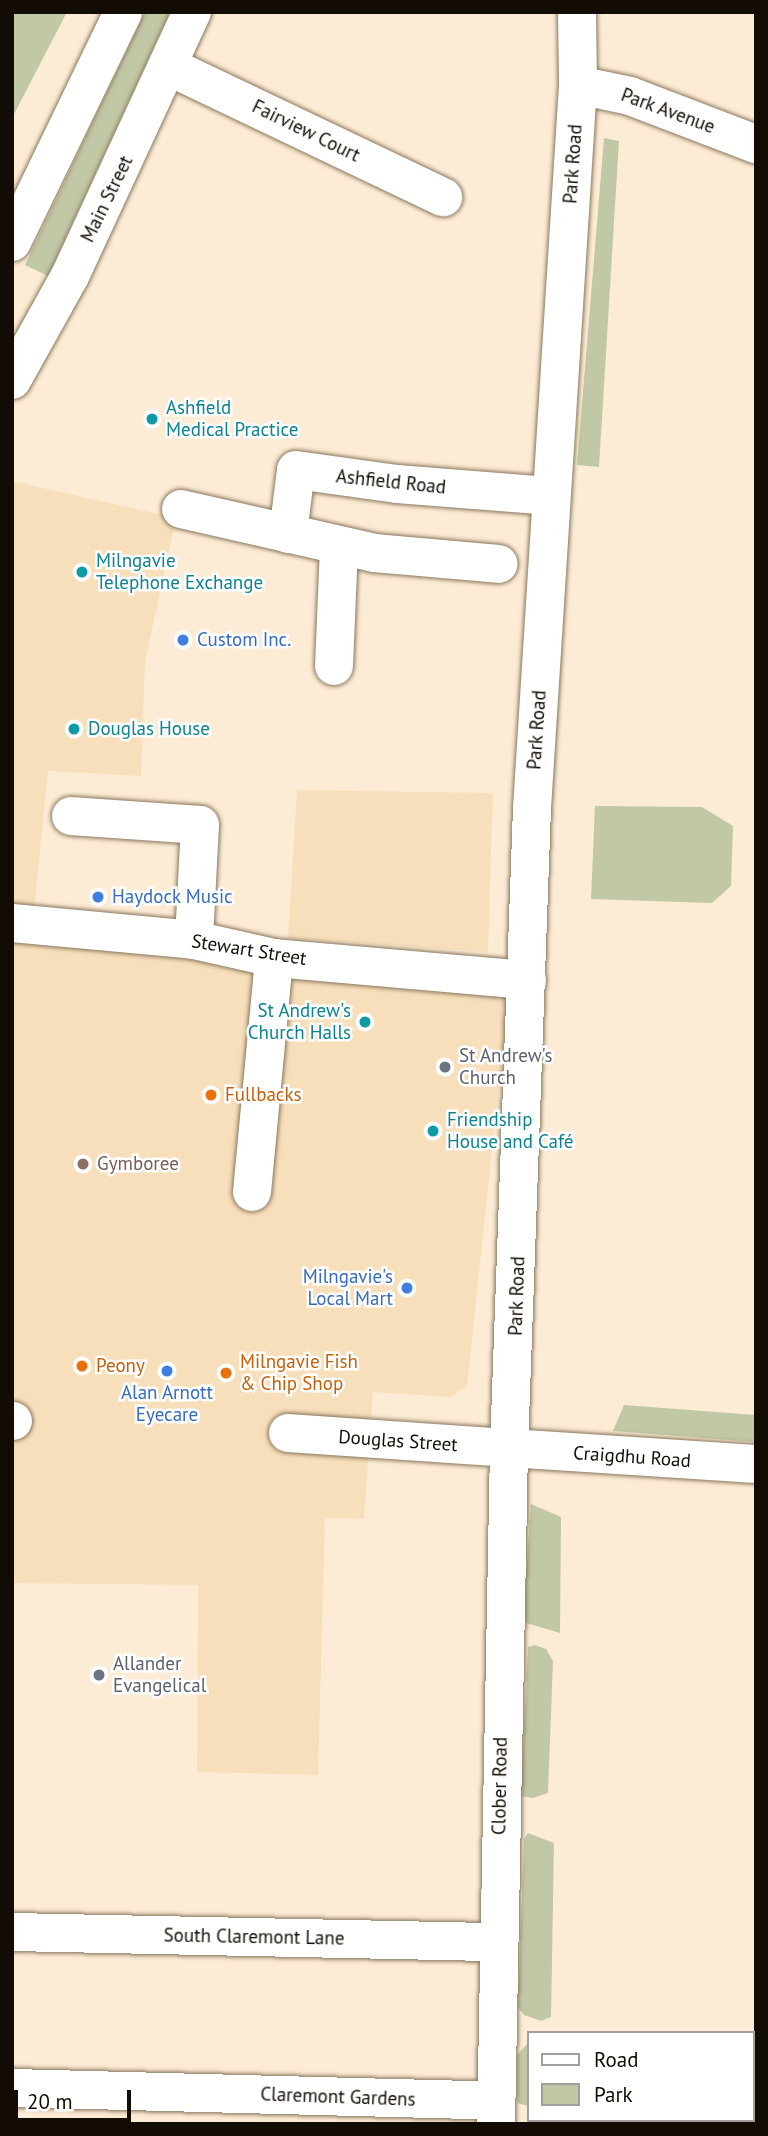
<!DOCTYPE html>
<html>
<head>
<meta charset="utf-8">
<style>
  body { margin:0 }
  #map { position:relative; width:768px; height:2136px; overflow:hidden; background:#fdecd5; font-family:"PT Sans",sans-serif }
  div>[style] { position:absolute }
  .built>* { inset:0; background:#f8dfbb }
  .green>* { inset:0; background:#c1c8a5 }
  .roads { filter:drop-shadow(0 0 2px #89775c) drop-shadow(0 0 2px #89775c) }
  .minor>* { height:38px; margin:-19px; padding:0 19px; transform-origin:19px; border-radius:19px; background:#fff }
  .major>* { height:38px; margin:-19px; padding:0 19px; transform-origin:19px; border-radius:19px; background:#fff }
  .dots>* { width:19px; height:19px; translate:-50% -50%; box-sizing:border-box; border:4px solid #fff; border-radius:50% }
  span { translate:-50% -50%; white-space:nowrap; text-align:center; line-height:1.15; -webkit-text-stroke:5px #fff; paint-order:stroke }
  .street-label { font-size:19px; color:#130c04 }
  .culture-label { font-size:19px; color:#0d838f }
  .left { translate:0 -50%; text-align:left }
  .right { translate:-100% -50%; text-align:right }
  .shop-label { font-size:19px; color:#366cbe }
  .worship-label { font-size:19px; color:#5b616d }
  .food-label { font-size:19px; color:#c56008 }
  .education-label { font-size:19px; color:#785e54 }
  .frame { position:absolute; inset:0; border:14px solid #130c04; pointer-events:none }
  .legend { position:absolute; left:527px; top:2031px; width:228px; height:91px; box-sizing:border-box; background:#fff; border:2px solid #a19e9b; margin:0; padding:9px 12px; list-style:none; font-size:21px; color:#130c04 }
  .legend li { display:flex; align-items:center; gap:14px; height:35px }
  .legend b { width:35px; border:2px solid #a19e9b }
  .scale { position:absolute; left:14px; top:2090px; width:117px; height:32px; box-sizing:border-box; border:4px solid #130c04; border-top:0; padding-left:9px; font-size:21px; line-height:24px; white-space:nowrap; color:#130c04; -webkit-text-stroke:5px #fff; paint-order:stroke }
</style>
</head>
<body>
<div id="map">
  <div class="built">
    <div style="clip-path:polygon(12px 481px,176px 518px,145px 662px,141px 776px,48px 771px,31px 940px,289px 972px,509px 990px,467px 1386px,451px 1397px,373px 1392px,364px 1519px,325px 1518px,318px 1775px,197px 1772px,198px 1585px,12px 1583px)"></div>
    <div style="clip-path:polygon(297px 790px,493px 793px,488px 952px,288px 938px)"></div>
  </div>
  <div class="green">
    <div style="clip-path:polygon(12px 12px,67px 12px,12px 118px)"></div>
    <div style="clip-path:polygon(145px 12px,170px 12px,48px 276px,25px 265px)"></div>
    <div style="clip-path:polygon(604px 138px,619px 141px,599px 467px,577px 465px)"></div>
    <div style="clip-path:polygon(595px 806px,702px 807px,733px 826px,731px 886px,712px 903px,591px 899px)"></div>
    <div style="clip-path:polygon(624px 1405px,756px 1415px,756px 1442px,613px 1431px)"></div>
    <div style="clip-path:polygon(531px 1504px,561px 1517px,560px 1633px,523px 1622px)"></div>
    <div style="clip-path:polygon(535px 1645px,546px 1649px,553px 1661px,548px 1793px,533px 1798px,521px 1796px,528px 1647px)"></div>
    <div style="clip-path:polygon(528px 1833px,554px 1843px,551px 2017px,541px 2021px,524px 2015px,518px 2007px,524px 1839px)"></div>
    <div style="clip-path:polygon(528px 2043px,528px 2106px,517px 2103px,517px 2055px)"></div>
  </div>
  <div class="roads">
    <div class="minor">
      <div style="left:168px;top:66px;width:305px;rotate:25.5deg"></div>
      <div style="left:578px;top:85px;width:53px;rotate:11.9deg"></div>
      <div style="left:630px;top:96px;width:135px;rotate:20.9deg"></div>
      <div style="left:181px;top:509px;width:198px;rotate:12.8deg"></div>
      <div style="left:374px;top:553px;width:125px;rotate:5deg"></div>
      <div style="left:288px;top:534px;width:64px;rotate:-82.9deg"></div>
      <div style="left:296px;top:470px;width:102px;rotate:7.9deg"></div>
      <div style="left:397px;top:484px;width:152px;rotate:4.5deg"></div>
      <div style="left:334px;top:666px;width:120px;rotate:-87.6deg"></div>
      <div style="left:71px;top:816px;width:129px;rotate:4deg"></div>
      <div style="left:200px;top:825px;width:115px;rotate:93deg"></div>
      <div style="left:12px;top:923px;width:183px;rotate:5.3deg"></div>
      <div style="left:194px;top:940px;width:82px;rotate:12.7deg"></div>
      <div style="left:274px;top:958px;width:254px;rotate:5deg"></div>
      <div style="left:252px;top:1192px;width:235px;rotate:-84.6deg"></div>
      <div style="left:12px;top:1421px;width:1px"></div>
      <div style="left:288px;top:1433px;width:222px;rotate:3.9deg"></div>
      <div style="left:509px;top:1448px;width:676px;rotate:91.1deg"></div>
      <div style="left:12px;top:1932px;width:485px;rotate:1.2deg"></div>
      <div style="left:12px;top:2088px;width:483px;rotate:1.5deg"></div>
    </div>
    <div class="major">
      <div style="left:577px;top:12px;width:73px;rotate:89.2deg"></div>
      <div style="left:578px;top:85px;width:724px;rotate:93.64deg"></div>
      <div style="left:532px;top:808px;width:640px;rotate:92.06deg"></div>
      <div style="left:509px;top:1448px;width:248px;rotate:3.7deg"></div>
      <div style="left:12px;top:242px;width:255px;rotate:-64.2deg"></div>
      <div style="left:12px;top:380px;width:119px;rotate:-60.9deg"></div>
      <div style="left:70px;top:276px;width:291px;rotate:-65.2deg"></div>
    </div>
  </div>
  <div class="dots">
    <div style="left:152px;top:419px;background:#0f9aa8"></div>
    <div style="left:82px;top:572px;background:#0f9aa8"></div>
    <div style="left:183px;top:640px;background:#3f7fe0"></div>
    <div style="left:74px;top:729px;background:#0f9aa8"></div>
    <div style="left:98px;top:897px;background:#3f7fe0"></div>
    <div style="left:365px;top:1022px;background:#0f9aa8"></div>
    <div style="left:445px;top:1067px;background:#6b7280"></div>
    <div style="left:211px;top:1095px;background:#e8710a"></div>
    <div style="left:433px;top:1131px;background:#0f9aa8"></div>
    <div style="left:83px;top:1164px;background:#8d6e63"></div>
    <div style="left:407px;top:1288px;background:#3f7fe0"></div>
    <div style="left:82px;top:1366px;background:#e8710a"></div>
    <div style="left:167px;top:1371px;background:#3f7fe0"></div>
    <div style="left:226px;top:1373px;background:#e8710a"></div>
    <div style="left:99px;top:1675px;background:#6b7280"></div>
  </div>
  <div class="street-label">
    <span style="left:668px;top:111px;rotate:20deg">Park Avenue</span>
    <span style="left:306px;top:131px;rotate:26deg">Fairview Court</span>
    <span style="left:573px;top:164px;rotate:-86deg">Park Road</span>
    <span style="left:107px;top:199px;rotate:-64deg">Main Street</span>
    <span style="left:391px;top:482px;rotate:6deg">Ashfield Road</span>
    <span style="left:537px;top:730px;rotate:-86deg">Park Road</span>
    <span style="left:249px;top:950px;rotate:9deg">Stewart Street</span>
    <span style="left:517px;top:1296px;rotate:-88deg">Park Road</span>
    <span style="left:398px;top:1441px;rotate:4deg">Douglas Street</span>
    <span style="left:632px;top:1457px;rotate:4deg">Craigdhu Road</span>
    <span style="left:500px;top:1786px;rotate:-89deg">Clober Road</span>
    <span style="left:254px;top:1937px;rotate:1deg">South Claremont Lane</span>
    <span style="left:338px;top:2097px;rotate:2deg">Claremont Gardens</span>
  </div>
  <div class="culture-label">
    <span class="left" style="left:166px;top:419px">Ashfield<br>Medical Practice</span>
    <span class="left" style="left:96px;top:572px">Milngavie<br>Telephone Exchange</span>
    <span class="left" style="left:88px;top:729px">Douglas House</span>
    <span class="right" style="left:351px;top:1022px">St Andrew's<br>Church Halls</span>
    <span class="left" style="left:447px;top:1131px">Friendship<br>House and Café</span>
  </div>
  <div class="shop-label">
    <span class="left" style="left:197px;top:640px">Custom Inc.</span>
    <span class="left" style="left:112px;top:897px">Haydock Music</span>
    <span class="right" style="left:393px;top:1288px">Milngavie's<br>Local Mart</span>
    <span style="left:167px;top:1404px">Alan Arnott<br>Eyecare</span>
  </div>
  <div class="worship-label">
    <span class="left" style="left:459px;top:1067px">St Andrew's<br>Church</span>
    <span class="left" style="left:113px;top:1675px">Allander<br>Evangelical</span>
  </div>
  <div class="food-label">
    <span class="left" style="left:225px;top:1095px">Fullbacks</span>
    <span class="left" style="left:240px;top:1373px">Milngavie Fish<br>&amp; Chip Shop</span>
    <span class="left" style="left:96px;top:1366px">Peony</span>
  </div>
  <div class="education-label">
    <span class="left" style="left:97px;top:1164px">Gymboree</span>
  </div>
  <div class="frame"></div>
  <ul class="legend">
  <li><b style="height:9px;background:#fff"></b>Road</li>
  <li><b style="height:19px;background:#c1c8a5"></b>Park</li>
  </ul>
  <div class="scale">20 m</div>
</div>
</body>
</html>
